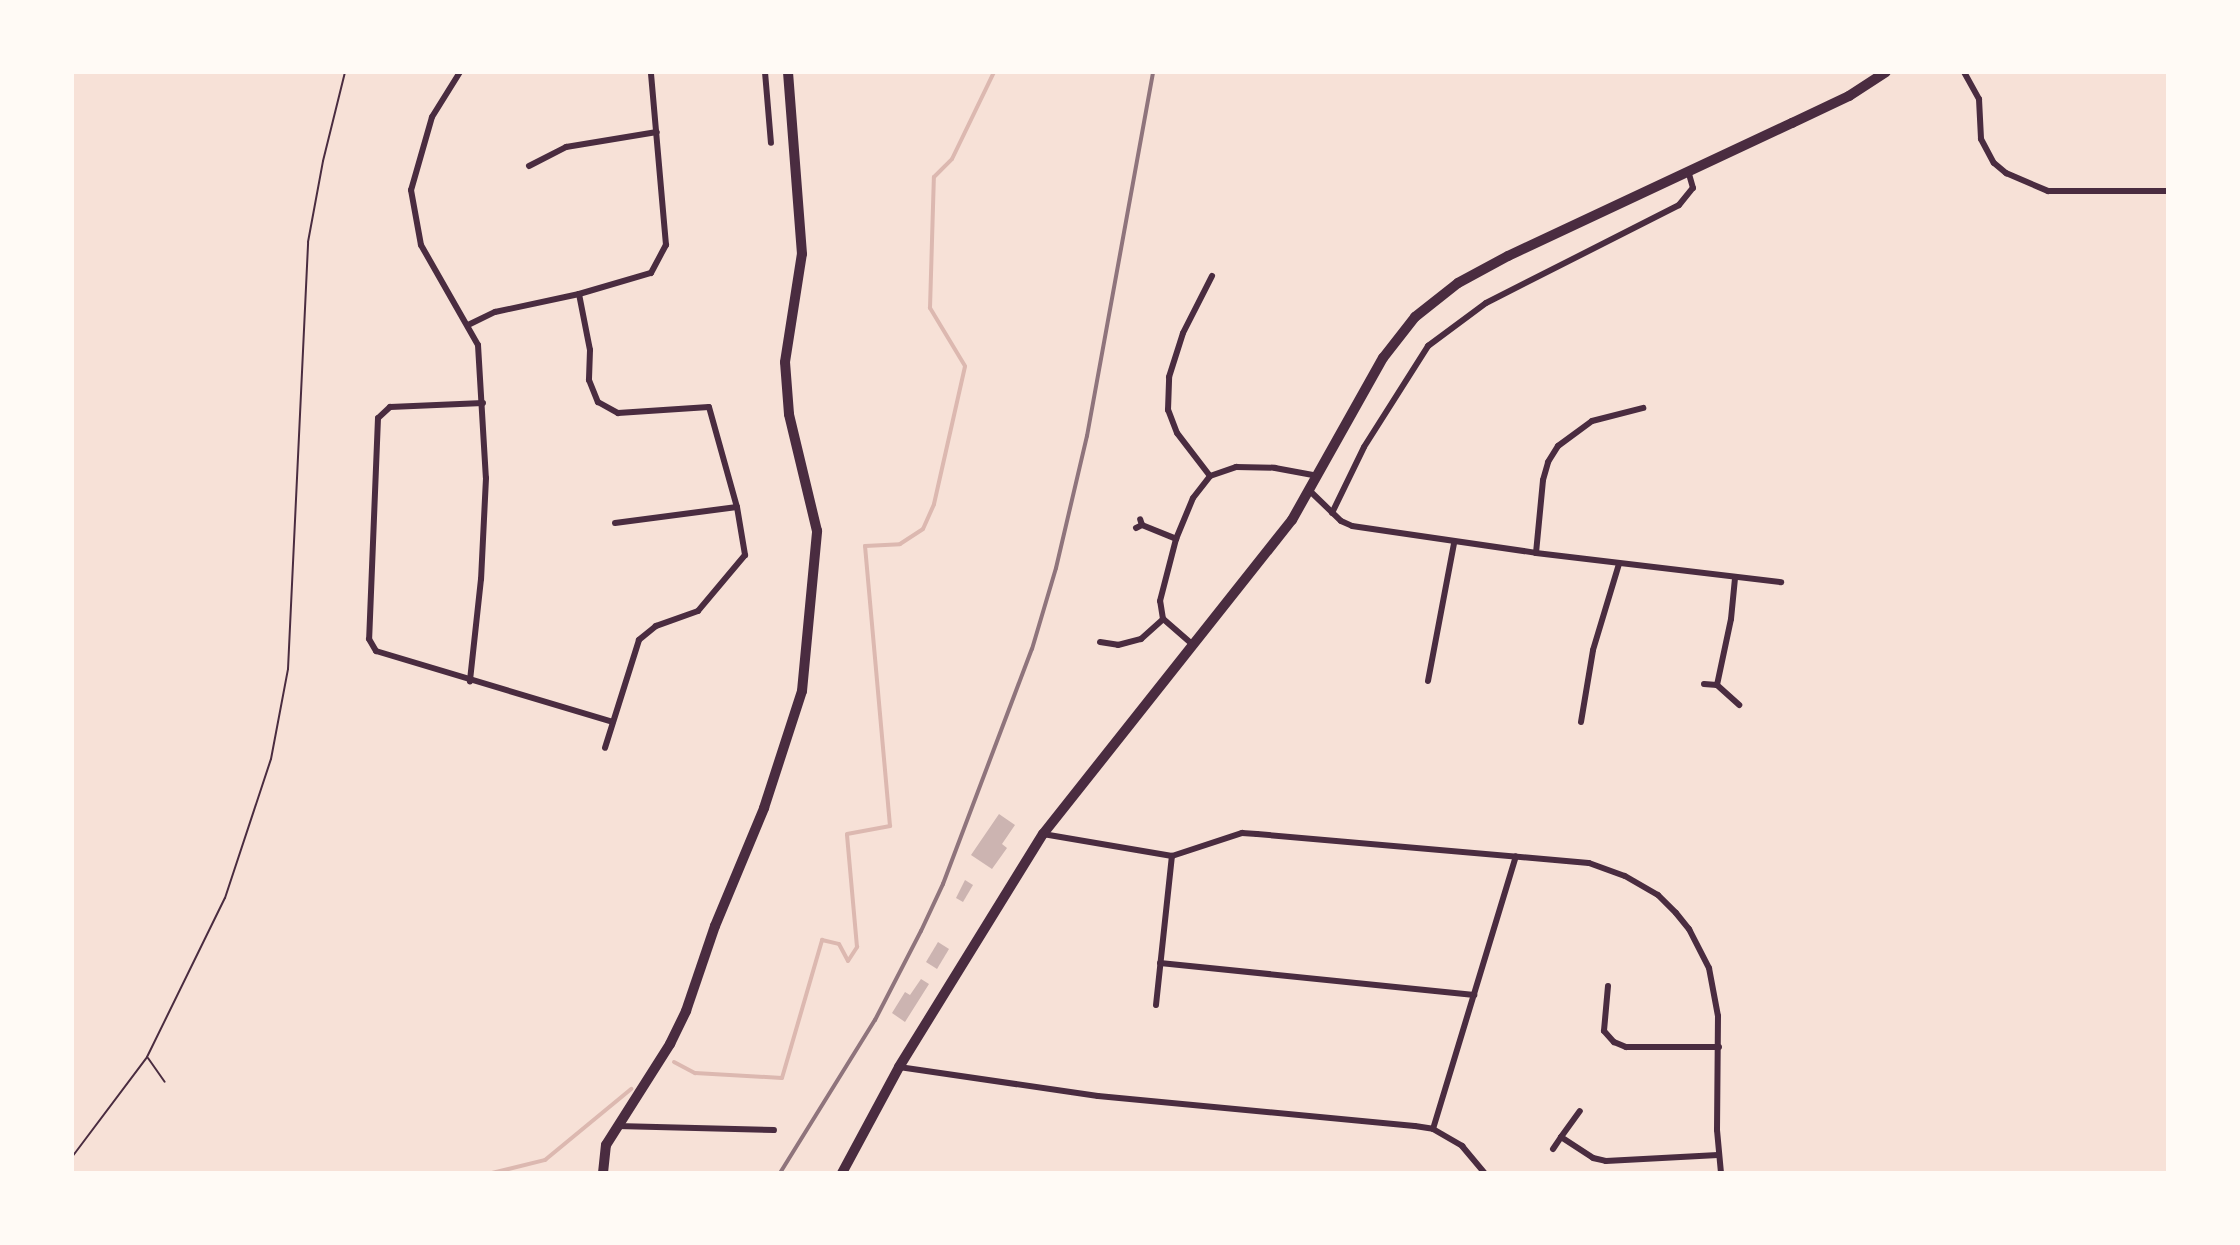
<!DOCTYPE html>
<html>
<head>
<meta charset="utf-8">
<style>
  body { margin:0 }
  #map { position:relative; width:2240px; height:1245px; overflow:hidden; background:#f7e1d7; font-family:"Open Sans",sans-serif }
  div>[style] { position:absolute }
  .stream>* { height:4px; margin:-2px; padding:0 2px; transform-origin:2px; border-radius:2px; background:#dcb8b0 }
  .building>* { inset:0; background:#ccb4b1 }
  .path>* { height:2px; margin:-1px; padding:0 1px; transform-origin:1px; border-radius:1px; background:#4a2c40 }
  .minor>* { height:6px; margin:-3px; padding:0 3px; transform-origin:3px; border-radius:3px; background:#4a2c40 }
  .primary>* { height:10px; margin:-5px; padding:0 5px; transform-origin:5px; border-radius:5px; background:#4a2c40 }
  .rail>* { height:4px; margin:-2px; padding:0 2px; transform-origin:2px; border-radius:2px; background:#8f747c }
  span { translate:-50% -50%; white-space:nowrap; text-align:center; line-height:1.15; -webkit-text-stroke:6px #fffaf5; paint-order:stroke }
  .frame { position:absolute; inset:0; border:74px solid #fffaf5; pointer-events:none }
</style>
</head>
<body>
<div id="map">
  <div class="stream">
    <div style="left:674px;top:1062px;width:24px;rotate:28deg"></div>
    <div style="left:695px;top:1073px;width:87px;rotate:3.3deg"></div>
    <div style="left:782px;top:1078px;width:144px;rotate:-73.8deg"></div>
    <div style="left:822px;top:940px;width:17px;rotate:13deg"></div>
    <div style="left:839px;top:944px;width:19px;rotate:62deg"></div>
    <div style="left:848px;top:961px;width:17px;rotate:-57deg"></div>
    <div style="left:857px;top:947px;width:113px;rotate:-95.1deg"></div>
    <div style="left:847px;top:834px;width:44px;rotate:-10.5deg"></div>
    <div style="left:890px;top:826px;width:281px;rotate:-95.1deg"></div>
    <div style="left:865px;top:546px;width:35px;rotate:-3deg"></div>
    <div style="left:900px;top:544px;width:27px;rotate:-33deg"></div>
    <div style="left:923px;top:529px;width:27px;rotate:-66deg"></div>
    <div style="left:934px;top:504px;width:141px;rotate:-77.3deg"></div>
    <div style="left:965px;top:366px;width:68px;rotate:-121.1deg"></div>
    <div style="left:930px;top:308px;width:131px;rotate:-88.3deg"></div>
    <div style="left:934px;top:177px;width:25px;rotate:-45deg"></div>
    <div style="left:952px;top:159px;width:97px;rotate:-64.2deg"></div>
    <div style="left:492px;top:1173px;width:55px;rotate:-13.8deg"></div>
    <div style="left:545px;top:1160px;width:112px;rotate:-39.5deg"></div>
  </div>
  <div class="building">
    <div style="clip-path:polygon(999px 814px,1015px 825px,1002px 844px,1007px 848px,992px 869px,971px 855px)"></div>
    <div style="clip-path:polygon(965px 880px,973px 885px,963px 902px,956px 898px)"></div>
    <div style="clip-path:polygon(938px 942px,949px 949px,937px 969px,926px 962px)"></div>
    <div style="clip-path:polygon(921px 979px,929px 984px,905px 1022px,892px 1013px,905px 992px,910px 995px)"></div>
  </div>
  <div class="path">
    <div style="left:148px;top:1058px;width:29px;rotate:55deg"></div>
    <div style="left:72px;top:1157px;width:125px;rotate:-53.1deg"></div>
    <div style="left:147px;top:1057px;width:177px;rotate:-63.9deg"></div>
    <div style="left:225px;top:898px;width:146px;rotate:-71.7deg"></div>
    <div style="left:271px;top:759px;width:92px;rotate:-79.3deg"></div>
    <div style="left:288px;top:669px;width:427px;rotate:-87.3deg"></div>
    <div style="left:308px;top:242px;width:82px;rotate:-79.5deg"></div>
    <div style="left:323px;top:161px;width:92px;rotate:-76.1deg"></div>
  </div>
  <div class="minor">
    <div style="left:460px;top:72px;width:53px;rotate:121.9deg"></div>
    <div style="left:432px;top:117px;width:76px;rotate:106deg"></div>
    <div style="left:411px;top:190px;width:56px;rotate:79.7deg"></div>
    <div style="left:421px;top:245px;width:115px;rotate:60.3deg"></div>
    <div style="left:478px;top:345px;width:133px;rotate:86.6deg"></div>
    <div style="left:486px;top:478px;width:101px;rotate:92.8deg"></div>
    <div style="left:481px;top:579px;width:103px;rotate:96.2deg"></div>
    <div style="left:765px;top:72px;width:71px;rotate:85.2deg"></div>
    <div style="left:1964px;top:72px;width:31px;rotate:61deg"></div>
    <div style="left:1979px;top:99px;width:40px;rotate:87.1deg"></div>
    <div style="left:1981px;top:139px;width:27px;rotate:62deg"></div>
    <div style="left:1994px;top:163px;width:16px;rotate:40deg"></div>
    <div style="left:2006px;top:173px;width:46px;rotate:23.2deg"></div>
    <div style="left:2048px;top:191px;width:120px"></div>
    <div style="left:529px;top:166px;width:42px;rotate:-27.2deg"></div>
    <div style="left:566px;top:147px;width:92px;rotate:-9.4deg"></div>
    <div style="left:579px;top:294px;width:57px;rotate:78.9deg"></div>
    <div style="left:590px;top:350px;width:30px;rotate:92deg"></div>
    <div style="left:589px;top:380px;width:24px;rotate:68deg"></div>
    <div style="left:598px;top:402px;width:23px;rotate:29deg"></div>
    <div style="left:618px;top:413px;width:91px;rotate:-3.8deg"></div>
    <div style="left:709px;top:407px;width:104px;rotate:74.4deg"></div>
    <div style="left:737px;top:507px;width:49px;rotate:80.5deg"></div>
    <div style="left:745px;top:555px;width:73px;rotate:130deg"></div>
    <div style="left:698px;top:611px;width:45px;rotate:160.3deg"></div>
    <div style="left:656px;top:626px;width:22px;rotate:141deg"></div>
    <div style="left:639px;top:640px;width:113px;rotate:107.5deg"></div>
    <div style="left:468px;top:325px;width:30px;rotate:-26deg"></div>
    <div style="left:495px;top:312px;width:86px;rotate:-12.1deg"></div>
    <div style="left:579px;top:294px;width:75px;rotate:-16.3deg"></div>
    <div style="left:651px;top:273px;width:32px;rotate:-62deg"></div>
    <div style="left:666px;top:245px;width:174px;rotate:-95deg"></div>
    <div style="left:483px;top:403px;width:93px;rotate:177.5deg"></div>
    <div style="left:390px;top:407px;width:16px;rotate:137deg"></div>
    <div style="left:378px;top:418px;width:221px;rotate:92.3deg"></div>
    <div style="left:369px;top:639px;width:14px;rotate:60deg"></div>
    <div style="left:376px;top:651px;width:247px;rotate:16.7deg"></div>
    <div style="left:1210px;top:476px;width:54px;rotate:-127.5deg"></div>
    <div style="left:1177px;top:433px;width:25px;rotate:-111deg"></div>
    <div style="left:1168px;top:410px;width:33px;rotate:-88deg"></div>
    <div style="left:1169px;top:377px;width:46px;rotate:-72.3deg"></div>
    <div style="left:1183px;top:333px;width:64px;rotate:-63deg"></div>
    <div style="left:1310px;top:491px;width:43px;rotate:44.1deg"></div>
    <div style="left:1341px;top:521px;width:12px;rotate:24deg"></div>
    <div style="left:1352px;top:526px;width:186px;rotate:8.3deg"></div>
    <div style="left:1536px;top:553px;width:247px;rotate:6.8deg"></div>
    <div style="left:1332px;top:513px;width:73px;rotate:-64.1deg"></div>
    <div style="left:1364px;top:447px;width:120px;rotate:-57.6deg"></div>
    <div style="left:1428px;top:346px;width:72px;rotate:-36.6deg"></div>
    <div style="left:1486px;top:303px;width:216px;rotate:-26.9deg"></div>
    <div style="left:1679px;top:205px;width:22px;rotate:-51deg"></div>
    <div style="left:1693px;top:188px;width:18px;rotate:-106deg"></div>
    <div style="left:615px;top:523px;width:123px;rotate:-7.5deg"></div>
    <div style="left:1142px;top:525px;width:37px;rotate:22deg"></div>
    <div style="left:1136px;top:528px;width:7px;rotate:-27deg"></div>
    <div style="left:1142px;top:525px;width:6px;rotate:-108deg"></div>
    <div style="left:1536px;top:553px;width:73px;rotate:-84.5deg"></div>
    <div style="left:1543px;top:480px;width:19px;rotate:-74deg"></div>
    <div style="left:1548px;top:462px;width:19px;rotate:-58deg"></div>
    <div style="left:1558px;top:446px;width:42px;rotate:-36.3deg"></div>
    <div style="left:1592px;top:421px;width:53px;rotate:-14.3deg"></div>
    <div style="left:1100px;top:642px;width:18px;rotate:9deg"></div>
    <div style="left:1118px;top:645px;width:24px;rotate:-15deg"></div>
    <div style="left:1141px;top:639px;width:30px;rotate:-42deg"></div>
    <div style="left:1192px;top:644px;width:38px;rotate:-139deg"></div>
    <div style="left:1163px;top:619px;width:18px;rotate:-99deg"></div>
    <div style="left:1160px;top:601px;width:64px;rotate:-75.5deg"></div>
    <div style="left:1176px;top:539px;width:44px;rotate:-67.5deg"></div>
    <div style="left:1193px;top:498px;width:28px;rotate:-52deg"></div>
    <div style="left:1210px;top:476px;width:28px;rotate:-19deg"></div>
    <div style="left:1236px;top:467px;width:39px;rotate:1deg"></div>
    <div style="left:1275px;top:468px;width:44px;rotate:10.5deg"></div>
    <div style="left:1428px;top:681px;width:140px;rotate:-79.3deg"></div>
    <div style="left:1704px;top:684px;width:13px;rotate:4deg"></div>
    <div style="left:1717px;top:685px;width:67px;rotate:-78deg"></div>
    <div style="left:1731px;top:619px;width:41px;rotate:-84.4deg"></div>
    <div style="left:1717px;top:685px;width:30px;rotate:42deg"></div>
    <div style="left:1581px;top:722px;width:73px;rotate:-80.5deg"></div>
    <div style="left:1593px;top:650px;width:90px;rotate:-73.2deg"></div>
    <div style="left:1043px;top:834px;width:131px;rotate:9.7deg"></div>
    <div style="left:1172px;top:856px;width:74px;rotate:-18.2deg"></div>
    <div style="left:1242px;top:833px;width:15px;rotate:4deg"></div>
    <div style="left:1257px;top:834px;width:333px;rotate:5deg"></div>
    <div style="left:1589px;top:863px;width:38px;rotate:20deg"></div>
    <div style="left:1625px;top:876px;width:38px;rotate:30deg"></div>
    <div style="left:1658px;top:895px;width:25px;rotate:45deg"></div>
    <div style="left:1676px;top:913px;width:21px;rotate:51deg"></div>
    <div style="left:1689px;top:929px;width:44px;rotate:62.9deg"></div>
    <div style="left:1709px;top:968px;width:49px;rotate:79.4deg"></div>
    <div style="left:1718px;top:1016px;width:114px;rotate:90.5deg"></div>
    <div style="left:1717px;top:1130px;width:43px;rotate:84.7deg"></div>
    <div style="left:1160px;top:963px;width:316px;rotate:5.8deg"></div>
    <div style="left:1608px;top:986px;width:45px;rotate:95.1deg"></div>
    <div style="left:1604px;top:1031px;width:15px;rotate:48deg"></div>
    <div style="left:1614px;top:1042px;width:13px;rotate:23deg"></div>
    <div style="left:1626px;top:1047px;width:93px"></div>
    <div style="left:1156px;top:1005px;width:150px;rotate:-83.9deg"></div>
    <div style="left:899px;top:1067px;width:201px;rotate:8.3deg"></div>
    <div style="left:1098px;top:1096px;width:318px;rotate:5.4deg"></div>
    <div style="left:1415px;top:1126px;width:18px;rotate:9deg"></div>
    <div style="left:1433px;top:1129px;width:34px;rotate:30deg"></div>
    <div style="left:1462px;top:1146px;width:35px;rotate:50deg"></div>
    <div style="left:617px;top:1126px;width:157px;rotate:1.5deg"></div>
    <div style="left:1433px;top:1129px;width:285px;rotate:-73.1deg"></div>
    <div style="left:1561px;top:1137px;width:32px;rotate:-54deg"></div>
    <div style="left:1553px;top:1149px;width:14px;rotate:-56deg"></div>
    <div style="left:1561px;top:1137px;width:38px;rotate:33deg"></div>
    <div style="left:1593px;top:1158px;width:13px;rotate:13deg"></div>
    <div style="left:1606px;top:1161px;width:112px;rotate:-3.1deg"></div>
  </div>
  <div class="primary">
    <div style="left:603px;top:1173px;width:28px;rotate:-84deg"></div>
    <div style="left:606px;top:1145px;width:120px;rotate:-57.6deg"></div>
    <div style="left:670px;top:1044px;width:37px;rotate:-64deg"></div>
    <div style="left:686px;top:1011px;width:90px;rotate:-71.2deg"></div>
    <div style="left:715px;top:926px;width:128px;rotate:-67.4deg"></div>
    <div style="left:764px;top:808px;width:123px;rotate:-72deg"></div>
    <div style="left:802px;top:691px;width:161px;rotate:-84.6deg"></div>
    <div style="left:817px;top:531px;width:120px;rotate:-103.5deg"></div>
    <div style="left:789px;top:414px;width:52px;rotate:-94.4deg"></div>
    <div style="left:785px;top:362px;width:109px;rotate:-81.1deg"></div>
    <div style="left:802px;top:254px;width:183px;rotate:-94.4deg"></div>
    <div style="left:842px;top:1173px;width:120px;rotate:-61.7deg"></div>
    <div style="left:899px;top:1067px;width:274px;rotate:-58.3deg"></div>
    <div style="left:1043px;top:834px;width:401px;rotate:-51.6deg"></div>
    <div style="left:1292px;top:520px;width:186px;rotate:-60.7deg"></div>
    <div style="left:1383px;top:358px;width:52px;rotate:-52deg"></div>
    <div style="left:1415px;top:317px;width:55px;rotate:-38.3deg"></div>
    <div style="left:1458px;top:283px;width:57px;rotate:-28.4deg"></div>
    <div style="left:1508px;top:256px;width:314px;rotate:-25.1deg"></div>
    <div style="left:1792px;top:123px;width:63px;rotate:-25.3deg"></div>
    <div style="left:1849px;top:96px;width:44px;rotate:-33deg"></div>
  </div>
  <div class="rail">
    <div style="left:780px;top:1173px;width:180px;rotate:-58.2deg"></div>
    <div style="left:875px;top:1020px;width:100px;rotate:-62.7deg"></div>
    <div style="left:921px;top:931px;width:52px;rotate:-64.9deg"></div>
    <div style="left:943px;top:884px;width:251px;rotate:-69.3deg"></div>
    <div style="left:1032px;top:649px;width:84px;rotate:-73.5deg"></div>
    <div style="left:1056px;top:568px;width:136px;rotate:-76.8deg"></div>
    <div style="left:1087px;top:436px;width:370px;rotate:-79.7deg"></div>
  </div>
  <div class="frame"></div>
</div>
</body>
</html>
